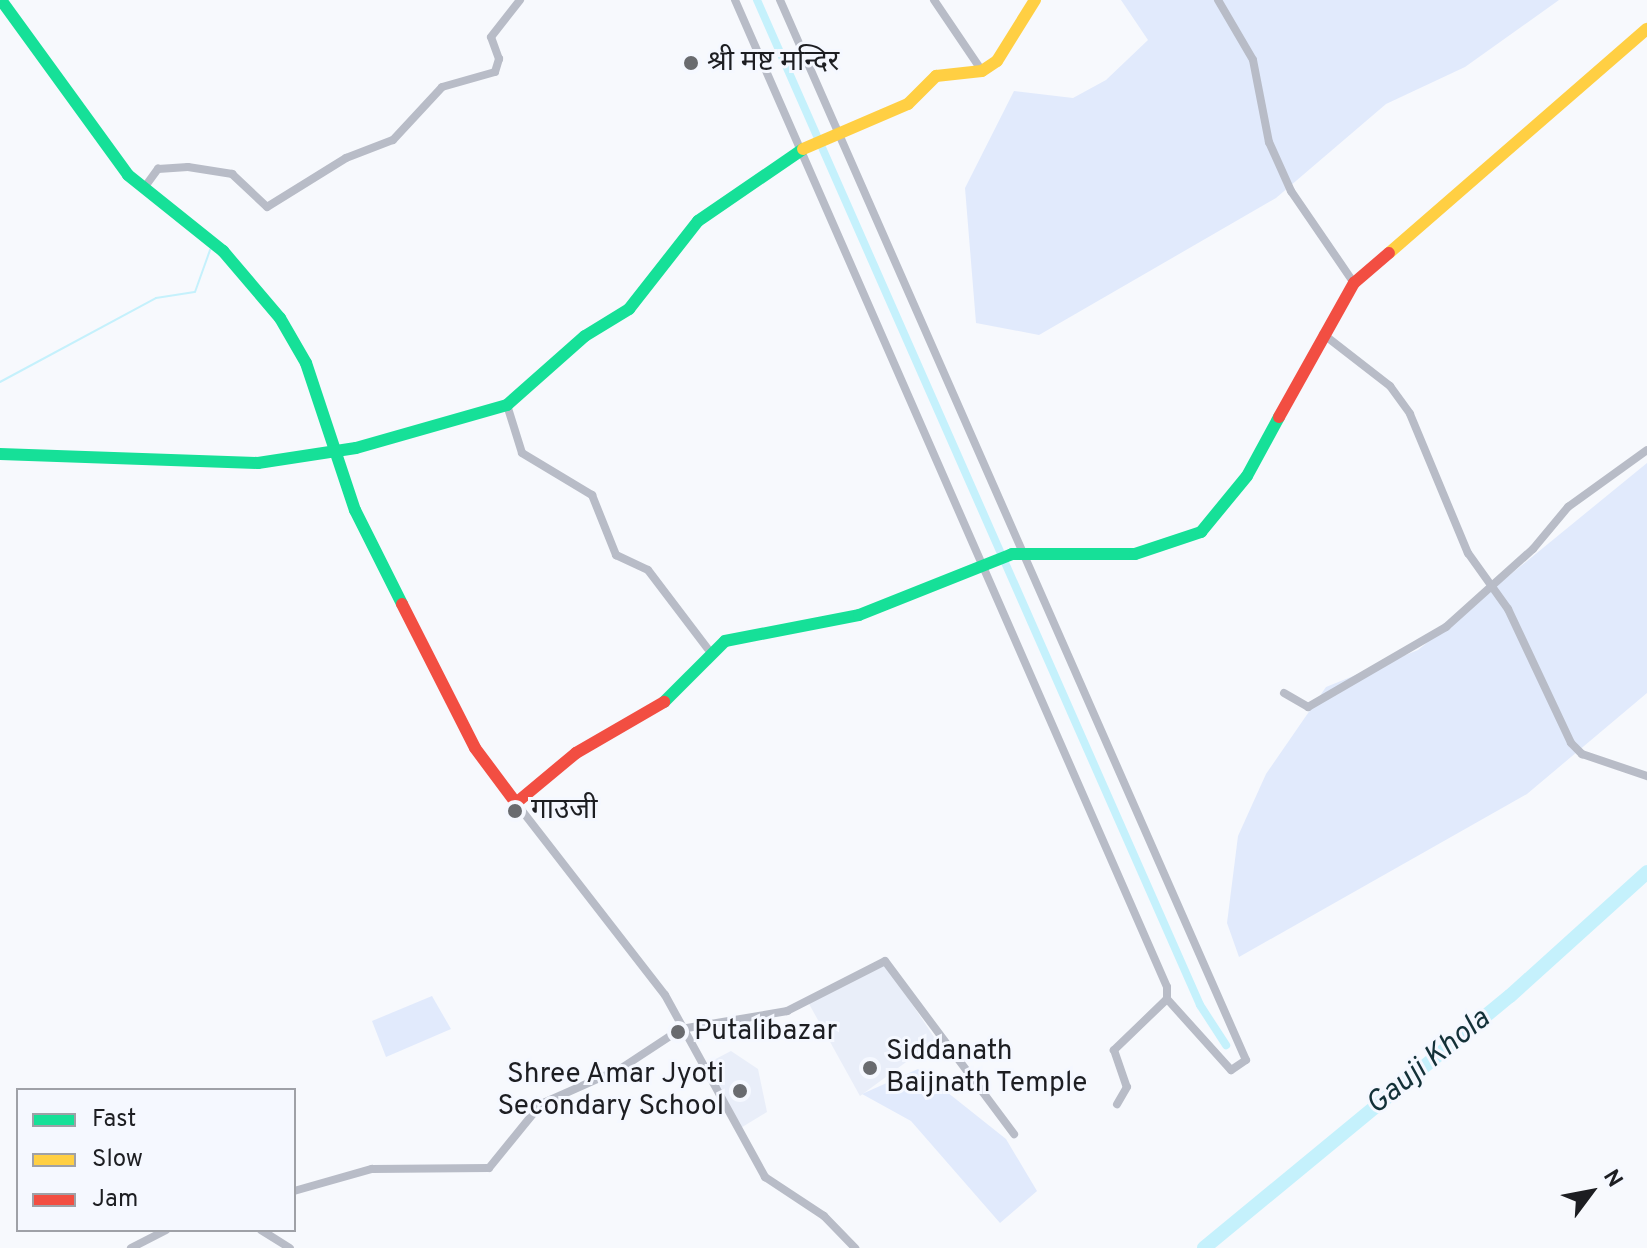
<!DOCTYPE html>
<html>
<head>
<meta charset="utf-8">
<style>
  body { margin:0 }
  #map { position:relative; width:1647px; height:1248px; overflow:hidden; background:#f7f9fd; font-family:Overpass,"Noto Sans Devanagari",sans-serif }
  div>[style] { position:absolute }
  .built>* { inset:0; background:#e9eef9 }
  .green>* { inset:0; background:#e1eafc }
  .stream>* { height:2px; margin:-1px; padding:0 1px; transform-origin:1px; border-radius:1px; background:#c5f1fc }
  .canal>* { height:8px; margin:-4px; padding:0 4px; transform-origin:4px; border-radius:4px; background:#c5f1fc }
  .river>* { height:14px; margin:-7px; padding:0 7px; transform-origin:7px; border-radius:7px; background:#c5f1fc }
  .street>* { height:8px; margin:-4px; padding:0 4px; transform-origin:4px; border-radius:4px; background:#b8bcc7 }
  .fast>* { height:12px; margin:-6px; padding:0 6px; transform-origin:6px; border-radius:6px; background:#16e098 }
  .slow>* { height:12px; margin:-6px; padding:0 6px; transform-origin:6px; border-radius:6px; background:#ffcf43 }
  .jam>* { height:12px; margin:-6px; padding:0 6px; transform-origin:6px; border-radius:6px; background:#f24e42 }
  .dots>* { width:22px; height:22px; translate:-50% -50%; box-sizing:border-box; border:4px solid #f5f8ff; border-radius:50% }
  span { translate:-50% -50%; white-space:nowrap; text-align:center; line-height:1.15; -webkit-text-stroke:6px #f5f8ff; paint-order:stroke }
  .poi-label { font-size:28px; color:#1d1e22 }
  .left { translate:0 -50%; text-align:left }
  .right { translate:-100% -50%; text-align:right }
  .water-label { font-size:30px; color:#133138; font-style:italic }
  .legend { position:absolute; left:16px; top:1088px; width:280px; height:144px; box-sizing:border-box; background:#f5f8ff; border:2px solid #9fa1a7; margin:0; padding:10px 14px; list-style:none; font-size:24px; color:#1d1e22 }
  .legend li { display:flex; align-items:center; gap:16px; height:40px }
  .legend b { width:40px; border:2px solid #9fa1a7 }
  .north { position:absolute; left:1551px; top:1152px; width:80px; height:80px; -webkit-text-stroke:6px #f5f8ff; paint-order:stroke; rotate:58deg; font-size:22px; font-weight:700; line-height:32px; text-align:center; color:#1d1e22 }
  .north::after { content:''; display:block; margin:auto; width:28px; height:36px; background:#1d1e22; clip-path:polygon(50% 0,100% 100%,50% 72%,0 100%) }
</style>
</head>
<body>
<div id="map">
  <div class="built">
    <div style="clip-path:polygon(884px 962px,936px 1040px,860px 1096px,808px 1002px)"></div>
    <div style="clip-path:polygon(731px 1051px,758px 1069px,767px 1112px,739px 1129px,704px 1065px)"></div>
  </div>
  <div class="green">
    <div style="clip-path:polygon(1121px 0,1559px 0,1465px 67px,1386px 104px,1276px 198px,1039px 335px,976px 323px,965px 188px,1014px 91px,1073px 98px,1106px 80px,1148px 40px)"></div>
    <div style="clip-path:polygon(1647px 463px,1647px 693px,1527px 794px,1239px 957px,1227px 923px,1238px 836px,1266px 774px,1326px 687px,1418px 650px)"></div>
    <div style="clip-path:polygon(432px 996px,451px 1029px,386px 1057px,372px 1021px)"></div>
    <div style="clip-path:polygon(918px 1069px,1006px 1139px,1037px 1191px,1000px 1223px,911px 1121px,862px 1094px)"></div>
  </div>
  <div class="stream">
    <div style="left:0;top:382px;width:177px;rotate:-28.3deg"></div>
    <div style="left:156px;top:298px;width:39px;rotate:-9deg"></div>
    <div style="left:195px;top:292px;width:45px;rotate:-70.3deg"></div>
  </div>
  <div class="canal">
    <div style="left:757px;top:0;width:1098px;rotate:66.21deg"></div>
    <div style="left:1200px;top:1005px;width:48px;rotate:57deg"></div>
  </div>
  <div class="river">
    <div style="left:1204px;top:1248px;width:396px;rotate:-39.5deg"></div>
    <div style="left:1510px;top:996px;width:185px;rotate:-42.1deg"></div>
  </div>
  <div class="street">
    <div style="left:735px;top:0;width:1077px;rotate:66.36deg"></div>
    <div style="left:1167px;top:987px;width:12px;rotate:90deg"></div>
    <div style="left:1167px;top:999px;width:74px;rotate:136.1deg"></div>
    <div style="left:1114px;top:1050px;width:39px;rotate:71deg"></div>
    <div style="left:1127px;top:1087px;width:20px;rotate:120deg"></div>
    <div style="left:780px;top:0;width:1158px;rotate:66.27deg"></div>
    <div style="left:1246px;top:1060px;width:18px;rotate:146deg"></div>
    <div style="left:1231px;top:1070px;width:96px;rotate:-132deg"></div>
    <div style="left:934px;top:0;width:86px;rotate:55.9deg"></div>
    <div style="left:1218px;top:0;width:69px;rotate:59.7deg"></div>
    <div style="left:1253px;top:60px;width:84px;rotate:79deg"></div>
    <div style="left:1269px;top:142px;width:54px;rotate:65.8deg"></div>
    <div style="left:1291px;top:191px;width:112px;rotate:55.6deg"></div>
    <div style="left:144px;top:188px;width:24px;rotate:-54deg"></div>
    <div style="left:158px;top:169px;width:30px;rotate:-4deg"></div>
    <div style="left:188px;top:167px;width:45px;rotate:9deg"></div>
    <div style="left:232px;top:174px;width:48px;rotate:43.3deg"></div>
    <div style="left:267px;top:207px;width:93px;rotate:-31.8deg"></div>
    <div style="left:346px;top:158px;width:50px;rotate:-21deg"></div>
    <div style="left:393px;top:140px;width:72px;rotate:-47.2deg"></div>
    <div style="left:442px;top:87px;width:55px;rotate:-15.8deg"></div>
    <div style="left:495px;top:72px;width:14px;rotate:-73deg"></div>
    <div style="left:499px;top:59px;width:23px;rotate:-110deg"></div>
    <div style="left:491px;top:37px;width:47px;rotate:-51.9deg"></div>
    <div style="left:1323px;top:334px;width:85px;rotate:37.8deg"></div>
    <div style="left:1390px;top:386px;width:34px;rotate:54deg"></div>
    <div style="left:1410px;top:414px;width:151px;rotate:67.4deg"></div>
    <div style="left:1468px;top:553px;width:69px;rotate:54.5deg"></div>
    <div style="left:1508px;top:609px;width:148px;rotate:64.8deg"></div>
    <div style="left:1571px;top:743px;width:16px;rotate:45deg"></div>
    <div style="left:1582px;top:754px;width:69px;rotate:18.7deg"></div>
    <div style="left:507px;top:405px;width:50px;rotate:72.6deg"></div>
    <div style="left:522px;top:453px;width:82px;rotate:31deg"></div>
    <div style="left:592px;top:495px;width:65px;rotate:68.2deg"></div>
    <div style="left:616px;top:555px;width:35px;rotate:25deg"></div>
    <div style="left:648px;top:570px;width:99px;rotate:52.8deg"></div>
    <div style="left:1284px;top:693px;width:28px;rotate:30deg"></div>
    <div style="left:1308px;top:707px;width:160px;rotate:-30.1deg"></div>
    <div style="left:1446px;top:627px;width:117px;rotate:-41.9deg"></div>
    <div style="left:1533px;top:549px;width:55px;rotate:-50.2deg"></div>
    <div style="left:1568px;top:507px;width:97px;rotate:-35.8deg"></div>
    <div style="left:516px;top:803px;width:243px;rotate:52.2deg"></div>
    <div style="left:665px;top:995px;width:208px;rotate:61.2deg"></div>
    <div style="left:765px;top:1177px;width:71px;rotate:33.5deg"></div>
    <div style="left:824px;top:1216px;width:45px;rotate:45.9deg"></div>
    <div style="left:294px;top:1191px;width:81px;rotate:-15.8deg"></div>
    <div style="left:372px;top:1169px;width:117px;rotate:-0.5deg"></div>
    <div style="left:489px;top:1168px;width:82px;rotate:-50.9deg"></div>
    <div style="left:541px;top:1104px;width:86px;rotate:-23.9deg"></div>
    <div style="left:620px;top:1069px;width:73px;rotate:-33.3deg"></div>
    <div style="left:681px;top:1029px;width:108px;rotate:-9.6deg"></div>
    <div style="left:787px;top:1011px;width:110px;rotate:-27deg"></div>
    <div style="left:885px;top:961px;width:216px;rotate:53.3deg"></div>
    <div style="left:261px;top:1230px;width:34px;rotate:32deg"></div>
    <div style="left:131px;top:1248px;width:39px;rotate:-27deg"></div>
  </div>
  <div class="fast">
    <div style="left:1px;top:0;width:216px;rotate:54deg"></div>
    <div style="left:128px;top:175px;width:122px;rotate:38.7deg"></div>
    <div style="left:223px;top:251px;width:88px;rotate:49.6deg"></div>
    <div style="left:280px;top:318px;width:52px;rotate:60deg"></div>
    <div style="left:306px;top:363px;width:155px;rotate:71.6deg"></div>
    <div style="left:355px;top:510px;width:105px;rotate:63.4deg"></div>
    <div style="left:0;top:454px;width:258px;rotate:2deg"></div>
    <div style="left:258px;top:463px;width:99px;rotate:-8.7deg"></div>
    <div style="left:356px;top:448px;width:157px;rotate:-15.9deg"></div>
    <div style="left:507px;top:405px;width:104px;rotate:-41.5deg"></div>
    <div style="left:585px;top:336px;width:52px;rotate:-31.5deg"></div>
    <div style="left:629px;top:309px;width:112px;rotate:-51.9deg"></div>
    <div style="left:698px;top:221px;width:127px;rotate:-34.4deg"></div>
    <div style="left:664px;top:702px;width:86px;rotate:-45deg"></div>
    <div style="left:725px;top:641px;width:136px;rotate:-11deg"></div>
    <div style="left:859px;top:615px;width:165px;rotate:-21.7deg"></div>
    <div style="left:1012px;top:554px;width:123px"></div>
    <div style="left:1135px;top:554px;width:70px;rotate:-18.4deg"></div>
    <div style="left:1201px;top:532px;width:72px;rotate:-50.6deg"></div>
    <div style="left:1247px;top:476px;width:67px;rotate:-61.5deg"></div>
  </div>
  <div class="slow">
    <div style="left:803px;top:149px;width:114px;rotate:-23.2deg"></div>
    <div style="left:908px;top:104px;width:40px;rotate:-45deg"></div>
    <div style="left:936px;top:76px;width:46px;rotate:-6.2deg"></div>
    <div style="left:982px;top:71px;width:18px;rotate:-34deg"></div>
    <div style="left:997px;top:61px;width:72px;rotate:-58.1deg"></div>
    <div style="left:1389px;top:253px;width:342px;rotate:-41deg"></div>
  </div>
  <div class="jam">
    <div style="left:1279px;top:417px;width:154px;rotate:-60.8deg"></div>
    <div style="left:1354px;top:283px;width:46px;rotate:-40.6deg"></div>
    <div style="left:402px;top:604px;width:161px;rotate:63.1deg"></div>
    <div style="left:475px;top:748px;width:69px;rotate:53.3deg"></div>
    <div style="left:516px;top:803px;width:78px;rotate:-39.8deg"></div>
    <div style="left:576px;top:753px;width:102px;rotate:-30.1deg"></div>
  </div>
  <div class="dots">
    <div style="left:691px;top:63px;background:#696b6f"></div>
    <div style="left:515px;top:811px;background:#696b6f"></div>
    <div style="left:678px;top:1032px;background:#696b6f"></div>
    <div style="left:870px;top:1068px;background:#696b6f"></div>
    <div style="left:740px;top:1091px;background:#696b6f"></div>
  </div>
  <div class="poi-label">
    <span class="left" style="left:707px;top:63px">श्री मष्ट मन्दिर</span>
    <span class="left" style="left:531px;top:811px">गाउजी</span>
    <span class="left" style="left:694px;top:1032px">Putalibazar</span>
    <span class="left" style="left:886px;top:1068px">Siddanath<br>Baijnath Temple</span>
    <span class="right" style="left:724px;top:1091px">Shree Amar Jyoti<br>Secondary School</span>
  </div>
  <div class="water-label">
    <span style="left:1429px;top:1063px;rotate:-39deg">Gauji Khola</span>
  </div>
  <ul class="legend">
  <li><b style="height:10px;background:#16e098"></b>Fast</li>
  <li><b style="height:10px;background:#ffcf43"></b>Slow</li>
  <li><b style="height:10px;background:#f24e42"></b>Jam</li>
  </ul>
  <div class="north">N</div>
</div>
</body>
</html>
